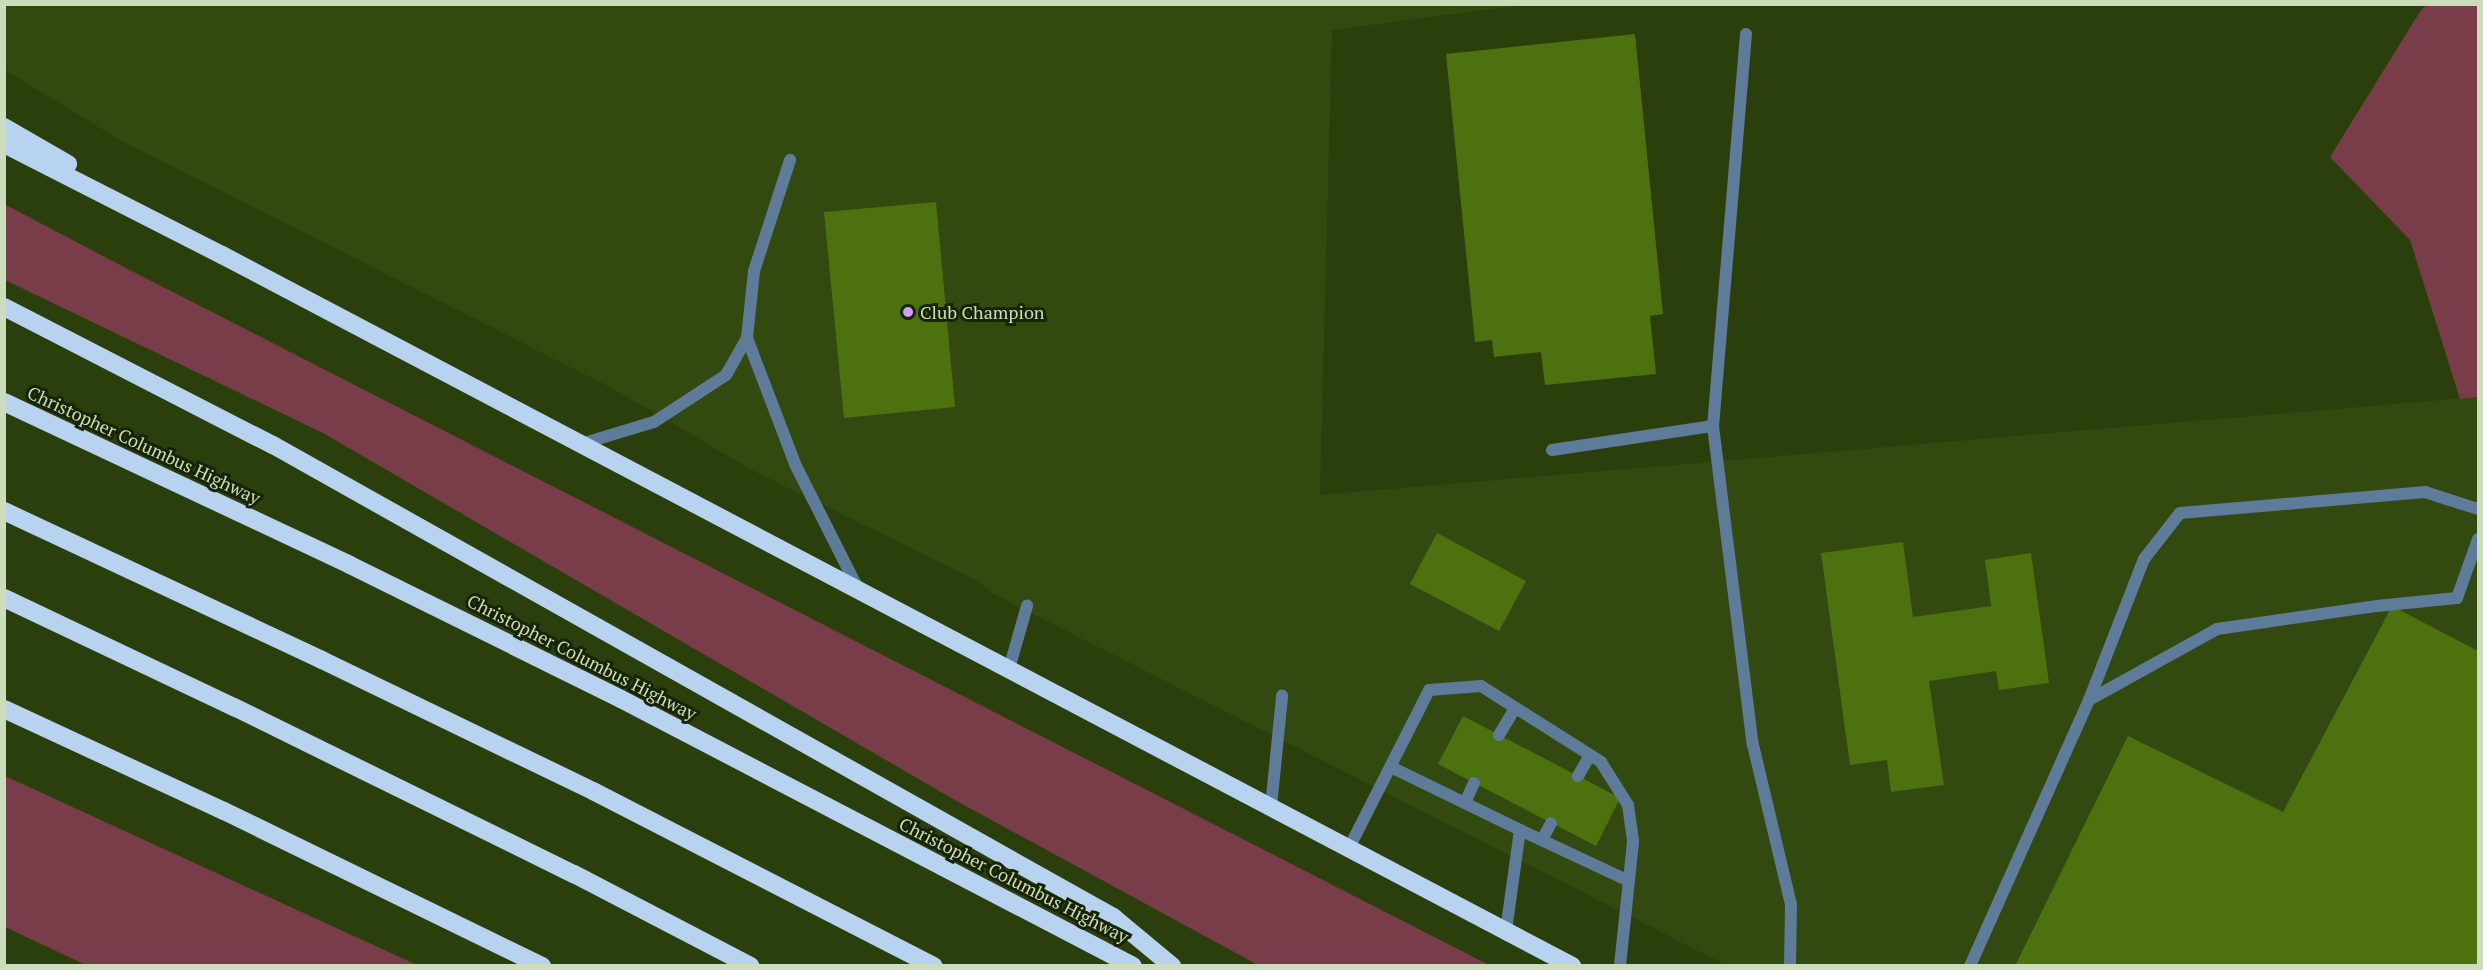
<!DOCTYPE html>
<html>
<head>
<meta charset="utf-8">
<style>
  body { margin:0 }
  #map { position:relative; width:2483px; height:970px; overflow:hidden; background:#2b3f0c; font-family:"PT Serif",serif }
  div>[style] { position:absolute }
  .built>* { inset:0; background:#32490f }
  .green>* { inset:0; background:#793d49 }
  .building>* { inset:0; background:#4e7110 }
  .lane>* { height:12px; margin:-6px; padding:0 6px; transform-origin:6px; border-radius:6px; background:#5e7b99 }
  .highway>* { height:18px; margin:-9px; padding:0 9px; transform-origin:9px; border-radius:9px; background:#b7d3f0 }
  .dots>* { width:16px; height:16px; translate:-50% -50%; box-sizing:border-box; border:3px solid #182408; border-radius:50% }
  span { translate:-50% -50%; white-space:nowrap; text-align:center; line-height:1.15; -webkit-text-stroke:6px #182408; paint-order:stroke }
  .poi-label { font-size:18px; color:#cdb }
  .left { translate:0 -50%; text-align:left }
  .street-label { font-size:18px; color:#cdb }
  .frame { position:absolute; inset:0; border:6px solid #cdb; pointer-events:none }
</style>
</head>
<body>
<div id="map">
  <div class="built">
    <div style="clip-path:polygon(4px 5px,1522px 5px,1332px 30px,1320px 495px,2478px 397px,2478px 965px,1726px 965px,992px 593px,978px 581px,752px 470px,612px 388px,120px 140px,5px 70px)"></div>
  </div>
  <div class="green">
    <div style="clip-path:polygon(2428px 4px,2478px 5px,2478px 397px,2460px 399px,2410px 240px,2330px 157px,2421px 10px)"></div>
    <div style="clip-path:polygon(4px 204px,122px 266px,1489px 965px,1258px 965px,953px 799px,323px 433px,5px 280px)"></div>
    <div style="clip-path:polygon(5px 776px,417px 965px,86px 965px,5px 927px)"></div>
  </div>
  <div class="building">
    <div style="clip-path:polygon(1635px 34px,1663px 314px,1650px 316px,1656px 374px,1545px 385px,1541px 352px,1494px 357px,1492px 340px,1475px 342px,1446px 54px)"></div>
    <div style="clip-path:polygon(936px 202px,955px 407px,844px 418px,824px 212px)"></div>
    <div style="clip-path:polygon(1437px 533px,1526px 581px,1499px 631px,1410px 584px)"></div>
    <div style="clip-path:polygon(1903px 542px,1913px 617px,1991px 606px,1985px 560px,2031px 553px,2049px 683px,1999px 690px,1996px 671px,1929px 681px,1944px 785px,1891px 792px,1887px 760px,1850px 765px,1821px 553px)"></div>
    <div style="clip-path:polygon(2392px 606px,2478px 651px,2478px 966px,2015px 966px,2128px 736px,2283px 812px)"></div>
    <div style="clip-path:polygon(1463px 716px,1620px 798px,1596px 846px,1438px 764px)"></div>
  </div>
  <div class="lane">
    <div style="left:1746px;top:34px;width:393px;rotate:94.8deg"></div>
    <div style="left:1713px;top:426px;width:321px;rotate:82.9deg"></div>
    <div style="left:1753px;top:745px;width:163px;rotate:76.6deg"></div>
    <div style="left:1791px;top:904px;width:62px;rotate:90.9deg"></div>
    <div style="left:747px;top:338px;width:137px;rotate:69.1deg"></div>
    <div style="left:796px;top:466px;width:138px;rotate:63.2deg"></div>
    <div style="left:581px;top:444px;width:76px;rotate:-16.8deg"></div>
    <div style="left:654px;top:422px;width:86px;rotate:-33.1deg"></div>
    <div style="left:726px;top:375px;width:43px;rotate:-60.4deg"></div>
    <div style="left:747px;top:338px;width:67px;rotate:-84deg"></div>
    <div style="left:754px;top:271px;width:117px;rotate:-72deg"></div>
    <div style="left:1552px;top:450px;width:163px;rotate:-8.5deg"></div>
    <div style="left:1009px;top:669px;width:66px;rotate:-74.1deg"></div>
    <div style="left:2089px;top:700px;width:146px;rotate:-29deg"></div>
    <div style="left:2217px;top:629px;width:162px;rotate:-8.2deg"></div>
    <div style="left:2377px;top:606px;width:80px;rotate:-5.7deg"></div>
    <div style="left:2457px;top:598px;width:63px;rotate:-70.4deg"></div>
    <div style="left:1499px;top:735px;width:31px;rotate:-59deg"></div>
    <div style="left:1391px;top:767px;width:144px;rotate:26deg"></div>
    <div style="left:1520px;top:830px;width:102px;rotate:97.9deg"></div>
    <div style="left:1578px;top:776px;width:24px;rotate:-60deg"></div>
    <div style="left:1465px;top:803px;width:22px;rotate:-66deg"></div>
    <div style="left:1271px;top:807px;width:112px;rotate:-84.3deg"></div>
    <div style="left:1520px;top:830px;width:120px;rotate:25.1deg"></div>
    <div style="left:1542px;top:840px;width:19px;rotate:-62deg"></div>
    <div style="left:1349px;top:848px;width:177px;rotate:-63.1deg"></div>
    <div style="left:1429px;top:690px;width:52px;rotate:-4.4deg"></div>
    <div style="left:1481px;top:686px;width:142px;rotate:32.3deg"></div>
    <div style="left:1601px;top:762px;width:51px;rotate:57.9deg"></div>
    <div style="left:1628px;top:805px;width:37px;rotate:82deg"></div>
    <div style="left:1633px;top:842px;width:125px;rotate:96deg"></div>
    <div style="left:1970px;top:966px;width:291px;rotate:-65.9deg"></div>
    <div style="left:2089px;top:700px;width:151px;rotate:-68.7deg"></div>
    <div style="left:2144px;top:559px;width:58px;rotate:-52deg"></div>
    <div style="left:2180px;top:513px;width:246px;rotate:-4.9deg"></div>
    <div style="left:2425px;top:492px;width:56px;rotate:17.8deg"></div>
  </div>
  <div class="highway">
    <div style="left:4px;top:127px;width:74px;rotate:30deg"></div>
    <div style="left:4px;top:144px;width:245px;rotate:27deg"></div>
    <div style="left:222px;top:255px;width:1526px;rotate:27.77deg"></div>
    <div style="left:4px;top:307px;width:302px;rotate:27.2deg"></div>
    <div style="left:273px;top:445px;width:964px;rotate:29.33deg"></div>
    <div style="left:1113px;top:917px;width:77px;rotate:39.7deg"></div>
    <div style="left:4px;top:402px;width:382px;rotate:25.2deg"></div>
    <div style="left:350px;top:565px;width:302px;rotate:26.3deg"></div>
    <div style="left:621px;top:699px;width:577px;rotate:27.54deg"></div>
    <div style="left:4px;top:511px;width:351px;rotate:25.1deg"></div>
    <div style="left:322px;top:660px;width:301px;rotate:25.8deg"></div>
    <div style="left:593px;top:791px;width:383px;rotate:27.2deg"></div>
    <div style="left:4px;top:598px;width:255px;rotate:25.4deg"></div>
    <div style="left:234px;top:707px;width:379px;rotate:26.2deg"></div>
    <div style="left:574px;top:874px;width:199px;rotate:27.5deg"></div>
    <div style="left:4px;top:709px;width:242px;rotate:24.9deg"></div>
    <div style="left:224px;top:811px;width:354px;rotate:26deg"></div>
  </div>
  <div class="dots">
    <div style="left:908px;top:312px;background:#d29dfd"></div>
  </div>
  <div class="poi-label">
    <span class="left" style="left:920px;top:312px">Club Champion</span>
  </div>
  <div class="street-label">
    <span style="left:144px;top:445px;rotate:25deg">Christopher Columbus Highway</span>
    <span style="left:582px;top:657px;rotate:27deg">Christopher Columbus Highway</span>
    <span style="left:1014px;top:880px;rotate:27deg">Christopher Columbus Highway</span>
  </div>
  <div class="frame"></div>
</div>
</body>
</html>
